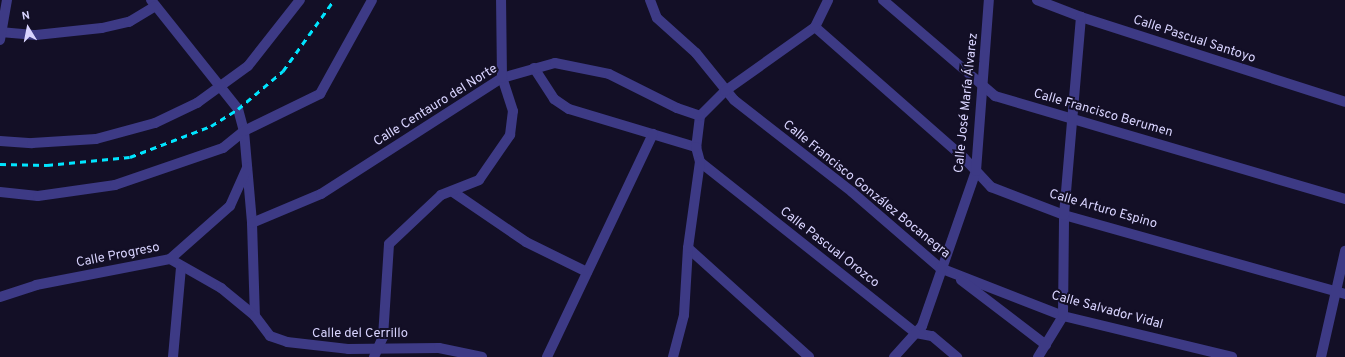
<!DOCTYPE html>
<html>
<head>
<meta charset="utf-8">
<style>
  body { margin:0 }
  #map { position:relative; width:1345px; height:357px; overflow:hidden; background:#130f26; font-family:Overpass,sans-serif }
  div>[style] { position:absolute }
  .minor>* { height:10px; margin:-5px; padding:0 5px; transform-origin:5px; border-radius:5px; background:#3d3a85 }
  .rail>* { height:3px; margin-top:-1.5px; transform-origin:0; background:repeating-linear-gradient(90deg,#00e5ff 0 6px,transparent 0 11px) }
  span { translate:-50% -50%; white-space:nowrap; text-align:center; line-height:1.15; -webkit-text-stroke:4px #130f26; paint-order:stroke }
  .street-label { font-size:13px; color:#d9d4ff }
  .north { position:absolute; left:8px; top:8px; width:40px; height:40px; -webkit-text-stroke:3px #130f26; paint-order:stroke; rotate:350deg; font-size:11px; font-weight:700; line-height:16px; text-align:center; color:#d9d4ff }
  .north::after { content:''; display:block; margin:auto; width:14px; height:18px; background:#d9d4ff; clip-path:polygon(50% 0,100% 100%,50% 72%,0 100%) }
</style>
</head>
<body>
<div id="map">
  <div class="minor">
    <div style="left:151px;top:0;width:139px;rotate:51.4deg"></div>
    <div style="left:238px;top:109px;width:23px;rotate:75deg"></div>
    <div style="left:244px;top:131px;width:92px;rotate:85deg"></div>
    <div style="left:252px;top:223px;width:93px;rotate:88.2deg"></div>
    <div style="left:650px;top:0;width:19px;rotate:69deg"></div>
    <div style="left:657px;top:18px;width:52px;rotate:41.9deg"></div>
    <div style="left:696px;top:53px;width:60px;rotate:51deg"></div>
    <div style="left:734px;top:100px;width:150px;rotate:37.9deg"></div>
    <div style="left:852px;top:192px;width:116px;rotate:40.8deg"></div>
    <div style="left:940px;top:268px;width:132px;rotate:21.3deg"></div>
    <div style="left:1063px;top:316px;width:174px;rotate:13.6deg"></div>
    <div style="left:883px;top:0;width:148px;rotate:40.6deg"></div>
    <div style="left:995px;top:96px;width:365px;rotate:16.4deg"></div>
    <div style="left:1037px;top:0;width:47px;rotate:21.1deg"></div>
    <div style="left:1081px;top:17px;width:277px;rotate:17.8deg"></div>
    <div style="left:815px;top:27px;width:198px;rotate:41.3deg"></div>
    <div style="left:964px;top:158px;width:40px;rotate:47deg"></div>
    <div style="left:991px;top:187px;width:78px;rotate:21deg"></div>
    <div style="left:1064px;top:215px;width:292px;rotate:15.7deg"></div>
    <div style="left:0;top:32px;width:36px;rotate:5deg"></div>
    <div style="left:36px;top:35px;width:66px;rotate:-6.1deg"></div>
    <div style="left:102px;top:28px;width:28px;rotate:-13deg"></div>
    <div style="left:129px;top:22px;width:31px;rotate:-31deg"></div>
    <div style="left:0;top:40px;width:41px;rotate:-80.1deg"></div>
    <div style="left:534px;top:68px;width:37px;rotate:57deg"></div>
    <div style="left:554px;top:99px;width:18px;rotate:34deg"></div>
    <div style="left:569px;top:109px;width:133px;rotate:16.7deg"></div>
    <div style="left:700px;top:116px;width:31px;rotate:97deg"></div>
    <div style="left:696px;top:147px;width:16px;rotate:75deg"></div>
    <div style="left:700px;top:162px;width:275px;rotate:38.4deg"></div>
    <div style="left:916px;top:333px;width:16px;rotate:11deg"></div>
    <div style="left:932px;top:336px;width:33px;rotate:40deg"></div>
    <div style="left:700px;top:116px;width:35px;rotate:-45deg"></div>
    <div style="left:725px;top:91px;width:110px;rotate:-35.4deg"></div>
    <div style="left:815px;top:27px;width:30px;rotate:-64deg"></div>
    <div style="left:0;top:141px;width:32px;rotate:4deg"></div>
    <div style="left:32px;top:143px;width:64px;rotate:-3.6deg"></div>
    <div style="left:96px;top:139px;width:61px;rotate:-15.2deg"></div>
    <div style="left:155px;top:123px;width:47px;rotate:-25.5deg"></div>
    <div style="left:197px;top:103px;width:63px;rotate:-36deg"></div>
    <div style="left:248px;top:66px;width:84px;rotate:-51.8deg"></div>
    <div style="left:0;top:192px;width:38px;rotate:6deg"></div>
    <div style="left:38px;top:196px;width:78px;rotate:-8.1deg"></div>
    <div style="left:115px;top:185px;width:114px;rotate:-18.9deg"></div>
    <div style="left:223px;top:148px;width:27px;rotate:-39deg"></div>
    <div style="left:244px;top:131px;width:85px;rotate:-26deg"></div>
    <div style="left:320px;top:94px;width:107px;rotate:-61deg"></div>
    <div style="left:453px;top:192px;width:88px;rotate:34.4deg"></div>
    <div style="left:526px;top:242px;width:68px;rotate:26.2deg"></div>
    <div style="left:252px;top:223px;width:75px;rotate:-22.8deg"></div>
    <div style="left:321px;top:194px;width:215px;rotate:-32.7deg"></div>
    <div style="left:502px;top:78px;width:55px;rotate:-15.8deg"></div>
    <div style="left:555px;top:63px;width:55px;rotate:11.5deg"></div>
    <div style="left:609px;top:74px;width:76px;rotate:26.6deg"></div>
    <div style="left:677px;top:108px;width:24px;rotate:19deg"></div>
    <div style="left:688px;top:248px;width:163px;rotate:42deg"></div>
    <div style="left:170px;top:259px;width:59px;rotate:29.6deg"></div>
    <div style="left:221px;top:288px;width:44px;rotate:39.5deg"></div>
    <div style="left:255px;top:316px;width:25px;rotate:53deg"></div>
    <div style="left:270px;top:336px;width:18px;rotate:19deg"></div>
    <div style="left:287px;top:342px;width:61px;rotate:6.5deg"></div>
    <div style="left:348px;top:349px;width:91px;rotate:-0.6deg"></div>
    <div style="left:439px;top:348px;width:44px;rotate:11.8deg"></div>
    <div style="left:961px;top:280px;width:107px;rotate:37.4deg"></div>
    <div style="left:0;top:297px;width:38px;rotate:-18deg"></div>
    <div style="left:36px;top:285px;width:136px;rotate:-11deg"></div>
    <div style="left:170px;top:259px;width:80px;rotate:-41.5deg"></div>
    <div style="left:230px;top:206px;width:42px;rotate:-65.9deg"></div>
    <div style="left:173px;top:357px;width:89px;rotate:-84.9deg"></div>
    <div style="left:374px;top:357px;width:22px;rotate:-66deg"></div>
    <div style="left:383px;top:337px;width:93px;rotate:-86.3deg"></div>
    <div style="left:389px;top:244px;width:71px;rotate:-43.3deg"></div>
    <div style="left:441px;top:195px;width:41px;rotate:-21.5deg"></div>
    <div style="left:479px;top:180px;width:55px;rotate:-55.4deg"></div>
    <div style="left:510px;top:135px;width:24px;rotate:-83deg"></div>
    <div style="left:513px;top:111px;width:35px;rotate:-108deg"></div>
    <div style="left:502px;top:78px;width:78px;rotate:-90.7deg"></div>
    <div style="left:547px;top:357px;width:247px;rotate:-64.6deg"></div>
    <div style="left:673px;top:357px;width:43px;rotate:-75.3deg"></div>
    <div style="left:684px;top:315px;width:67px;rotate:-86.6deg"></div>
    <div style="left:688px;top:248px;width:87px;rotate:-82.1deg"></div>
    <div style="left:894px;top:357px;width:42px;rotate:-47.9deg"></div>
    <div style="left:922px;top:326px;width:164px;rotate:-70.8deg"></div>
    <div style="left:976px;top:171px;width:171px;rotate:-85.7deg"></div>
    <div style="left:1038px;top:357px;width:48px;rotate:-58.6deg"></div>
    <div style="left:1063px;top:316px;width:101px;rotate:-89.4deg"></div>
    <div style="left:1064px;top:215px;width:199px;rotate:-85.1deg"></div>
    <div style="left:1321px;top:357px;width:109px;rotate:-77.2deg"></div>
  </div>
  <div class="rail">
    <div style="left:0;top:164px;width:47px;rotate:1.2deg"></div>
    <div style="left:47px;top:165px;width:83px;rotate:-5.5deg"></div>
    <div style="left:130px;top:157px;width:87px;rotate:-20.9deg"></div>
    <div style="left:211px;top:126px;width:32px;rotate:-32deg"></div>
    <div style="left:238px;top:109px;width:59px;rotate:-40.2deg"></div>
    <div style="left:283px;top:71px;width:87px;rotate:-54.3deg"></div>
  </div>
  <div class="street-label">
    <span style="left:1194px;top:40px;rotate:18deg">Calle Pascual Santoyo</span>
    <span style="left:967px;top:103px;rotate:-84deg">Calle José María Álvarez</span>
    <span style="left:436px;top:106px;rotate:-32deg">Calle Centauro del Norte</span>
    <span style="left:1103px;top:114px;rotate:16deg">Calle Francisco Berumen</span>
    <span style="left:866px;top:190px;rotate:39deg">Calle Francisco González Bocanegra</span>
    <span style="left:1103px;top:210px;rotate:16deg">Calle Arturo Espino</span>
    <span style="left:829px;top:248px;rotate:38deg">Calle Pascual Orozco</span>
    <span style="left:118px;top:256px;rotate:-11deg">Calle Progreso</span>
    <span style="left:1107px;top:311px;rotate:15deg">Calle Salvador Vidal</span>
    <span style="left:360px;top:334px">Calle del Cerrillo</span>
  </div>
  <div class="north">N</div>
</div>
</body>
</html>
